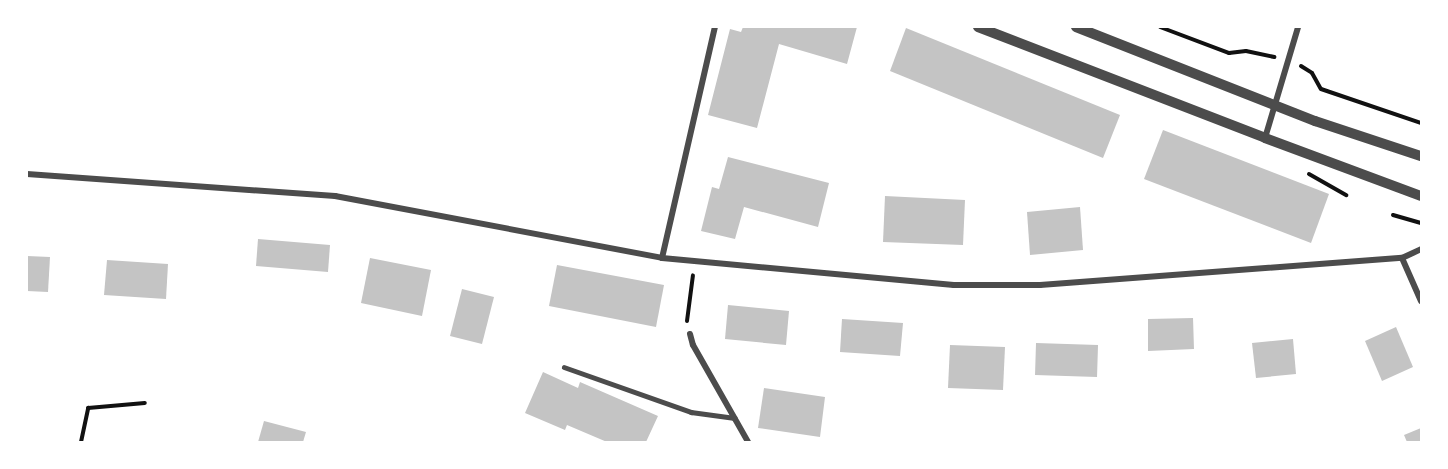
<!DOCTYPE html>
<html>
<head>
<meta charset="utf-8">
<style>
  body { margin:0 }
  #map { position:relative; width:1448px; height:469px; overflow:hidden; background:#fff; font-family:Quicksand,sans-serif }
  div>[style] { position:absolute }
  .building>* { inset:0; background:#c4c4c4 }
  .path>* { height:4px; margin:-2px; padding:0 2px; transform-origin:2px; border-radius:2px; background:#111 }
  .service>* { height:4.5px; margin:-2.25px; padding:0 2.25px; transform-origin:2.25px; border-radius:2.25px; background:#4c4c4c }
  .minor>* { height:6px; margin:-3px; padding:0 3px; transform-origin:3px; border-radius:3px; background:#4c4c4c }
  .tertiary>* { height:10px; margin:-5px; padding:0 5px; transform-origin:5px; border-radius:5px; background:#4c4c4c }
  span { translate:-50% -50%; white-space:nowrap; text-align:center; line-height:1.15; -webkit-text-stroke:4.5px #fff; paint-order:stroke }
  .frame { position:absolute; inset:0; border:28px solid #fff; pointer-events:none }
</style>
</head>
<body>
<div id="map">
  <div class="building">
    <div style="clip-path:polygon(743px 27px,857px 27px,847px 64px,779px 44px,757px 128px,708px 115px,730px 29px,741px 32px)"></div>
    <div style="clip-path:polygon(906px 28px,1120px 115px,1103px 158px,890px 71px)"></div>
    <div style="clip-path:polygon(1163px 130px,1329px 194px,1311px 243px,1144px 179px)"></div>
    <div style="clip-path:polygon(728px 157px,829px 183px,818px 227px,744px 207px,735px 239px,701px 231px,712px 187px,719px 189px)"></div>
    <div style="clip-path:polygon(885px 196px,965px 200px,963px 245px,883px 242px)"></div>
    <div style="clip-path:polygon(1080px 207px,1083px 250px,1030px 255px,1027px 212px)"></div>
    <div style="clip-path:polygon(258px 239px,330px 245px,328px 272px,256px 266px)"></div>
    <div style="clip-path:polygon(27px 256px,50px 257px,48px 292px,27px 291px)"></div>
    <div style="clip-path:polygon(370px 258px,431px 270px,422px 316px,361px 303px)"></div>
    <div style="clip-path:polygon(107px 260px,168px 264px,166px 299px,104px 295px)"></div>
    <div style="clip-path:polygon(557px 265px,664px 285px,656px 327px,549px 306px)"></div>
    <div style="clip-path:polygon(462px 289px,494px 297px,482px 344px,450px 336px)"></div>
    <div style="clip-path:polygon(728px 305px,789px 311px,786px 345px,725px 339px)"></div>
    <div style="clip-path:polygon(1193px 318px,1194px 349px,1148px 351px,1148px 319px)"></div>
    <div style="clip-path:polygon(842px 319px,903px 323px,900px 356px,840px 352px)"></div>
    <div style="clip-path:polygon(1396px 327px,1413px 367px,1382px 381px,1365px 341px)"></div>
    <div style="clip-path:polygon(1293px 339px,1296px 374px,1256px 378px,1252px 343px)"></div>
    <div style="clip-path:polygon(1036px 343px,1098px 345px,1097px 377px,1035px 375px)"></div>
    <div style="clip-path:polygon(950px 345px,1005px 347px,1003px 390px,948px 388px)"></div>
    <div style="clip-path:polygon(543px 372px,578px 388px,580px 382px,658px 416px,646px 442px,607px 442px,567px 425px,565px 430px,525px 413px)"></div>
    <div style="clip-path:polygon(764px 388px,825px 397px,820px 437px,758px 428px)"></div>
    <div style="clip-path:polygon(264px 421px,306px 432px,303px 442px,258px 442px)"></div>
    <div style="clip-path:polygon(1421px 428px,1421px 442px,1407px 442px,1404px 435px)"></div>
  </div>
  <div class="path">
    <div style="left:1160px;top:27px;width:74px;rotate:20.6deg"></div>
    <div style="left:1229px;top:53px;width:17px;rotate:-7deg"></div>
    <div style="left:1246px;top:51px;width:29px;rotate:12deg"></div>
    <div style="left:1301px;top:66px;width:13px;rotate:32deg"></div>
    <div style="left:1312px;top:73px;width:18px;rotate:61deg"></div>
    <div style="left:1321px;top:89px;width:106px;rotate:18.8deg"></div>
    <div style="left:1309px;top:174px;width:43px;rotate:29.6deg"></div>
    <div style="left:1393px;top:215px;width:29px;rotate:16deg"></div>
    <div style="left:687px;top:321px;width:46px;rotate:-82.6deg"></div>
    <div style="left:81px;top:442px;width:35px;rotate:-78deg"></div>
    <div style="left:88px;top:408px;width:57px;rotate:-5deg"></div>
  </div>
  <div class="service">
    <div style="left:564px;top:367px;width:135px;rotate:19.5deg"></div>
    <div style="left:691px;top:412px;width:44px;rotate:7.8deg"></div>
  </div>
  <div class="minor">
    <div style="left:1265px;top:138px;width:116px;rotate:-73.4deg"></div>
    <div style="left:27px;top:174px;width:309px;rotate:4.1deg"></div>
    <div style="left:335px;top:196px;width:333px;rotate:10.7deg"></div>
    <div style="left:662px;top:258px;width:293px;rotate:5.3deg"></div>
    <div style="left:954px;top:285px;width:86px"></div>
    <div style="left:1040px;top:285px;width:363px;rotate:-4.3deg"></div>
    <div style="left:1402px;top:258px;width:21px;rotate:-25deg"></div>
    <div style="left:662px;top:258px;width:237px;rotate:-77.1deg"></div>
    <div style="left:1402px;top:258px;width:47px;rotate:66.2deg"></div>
    <div style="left:690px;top:334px;width:11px;rotate:75deg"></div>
    <div style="left:693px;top:345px;width:112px;rotate:60.4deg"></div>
  </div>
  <div class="tertiary">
    <div style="left:978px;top:27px;width:308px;rotate:21.1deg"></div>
    <div style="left:1265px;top:138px;width:166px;rotate:20.4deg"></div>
    <div style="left:1076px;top:27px;width:257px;rotate:21.5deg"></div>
    <div style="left:1315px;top:121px;width:112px;rotate:18.3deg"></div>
  </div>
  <div class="frame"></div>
</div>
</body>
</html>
